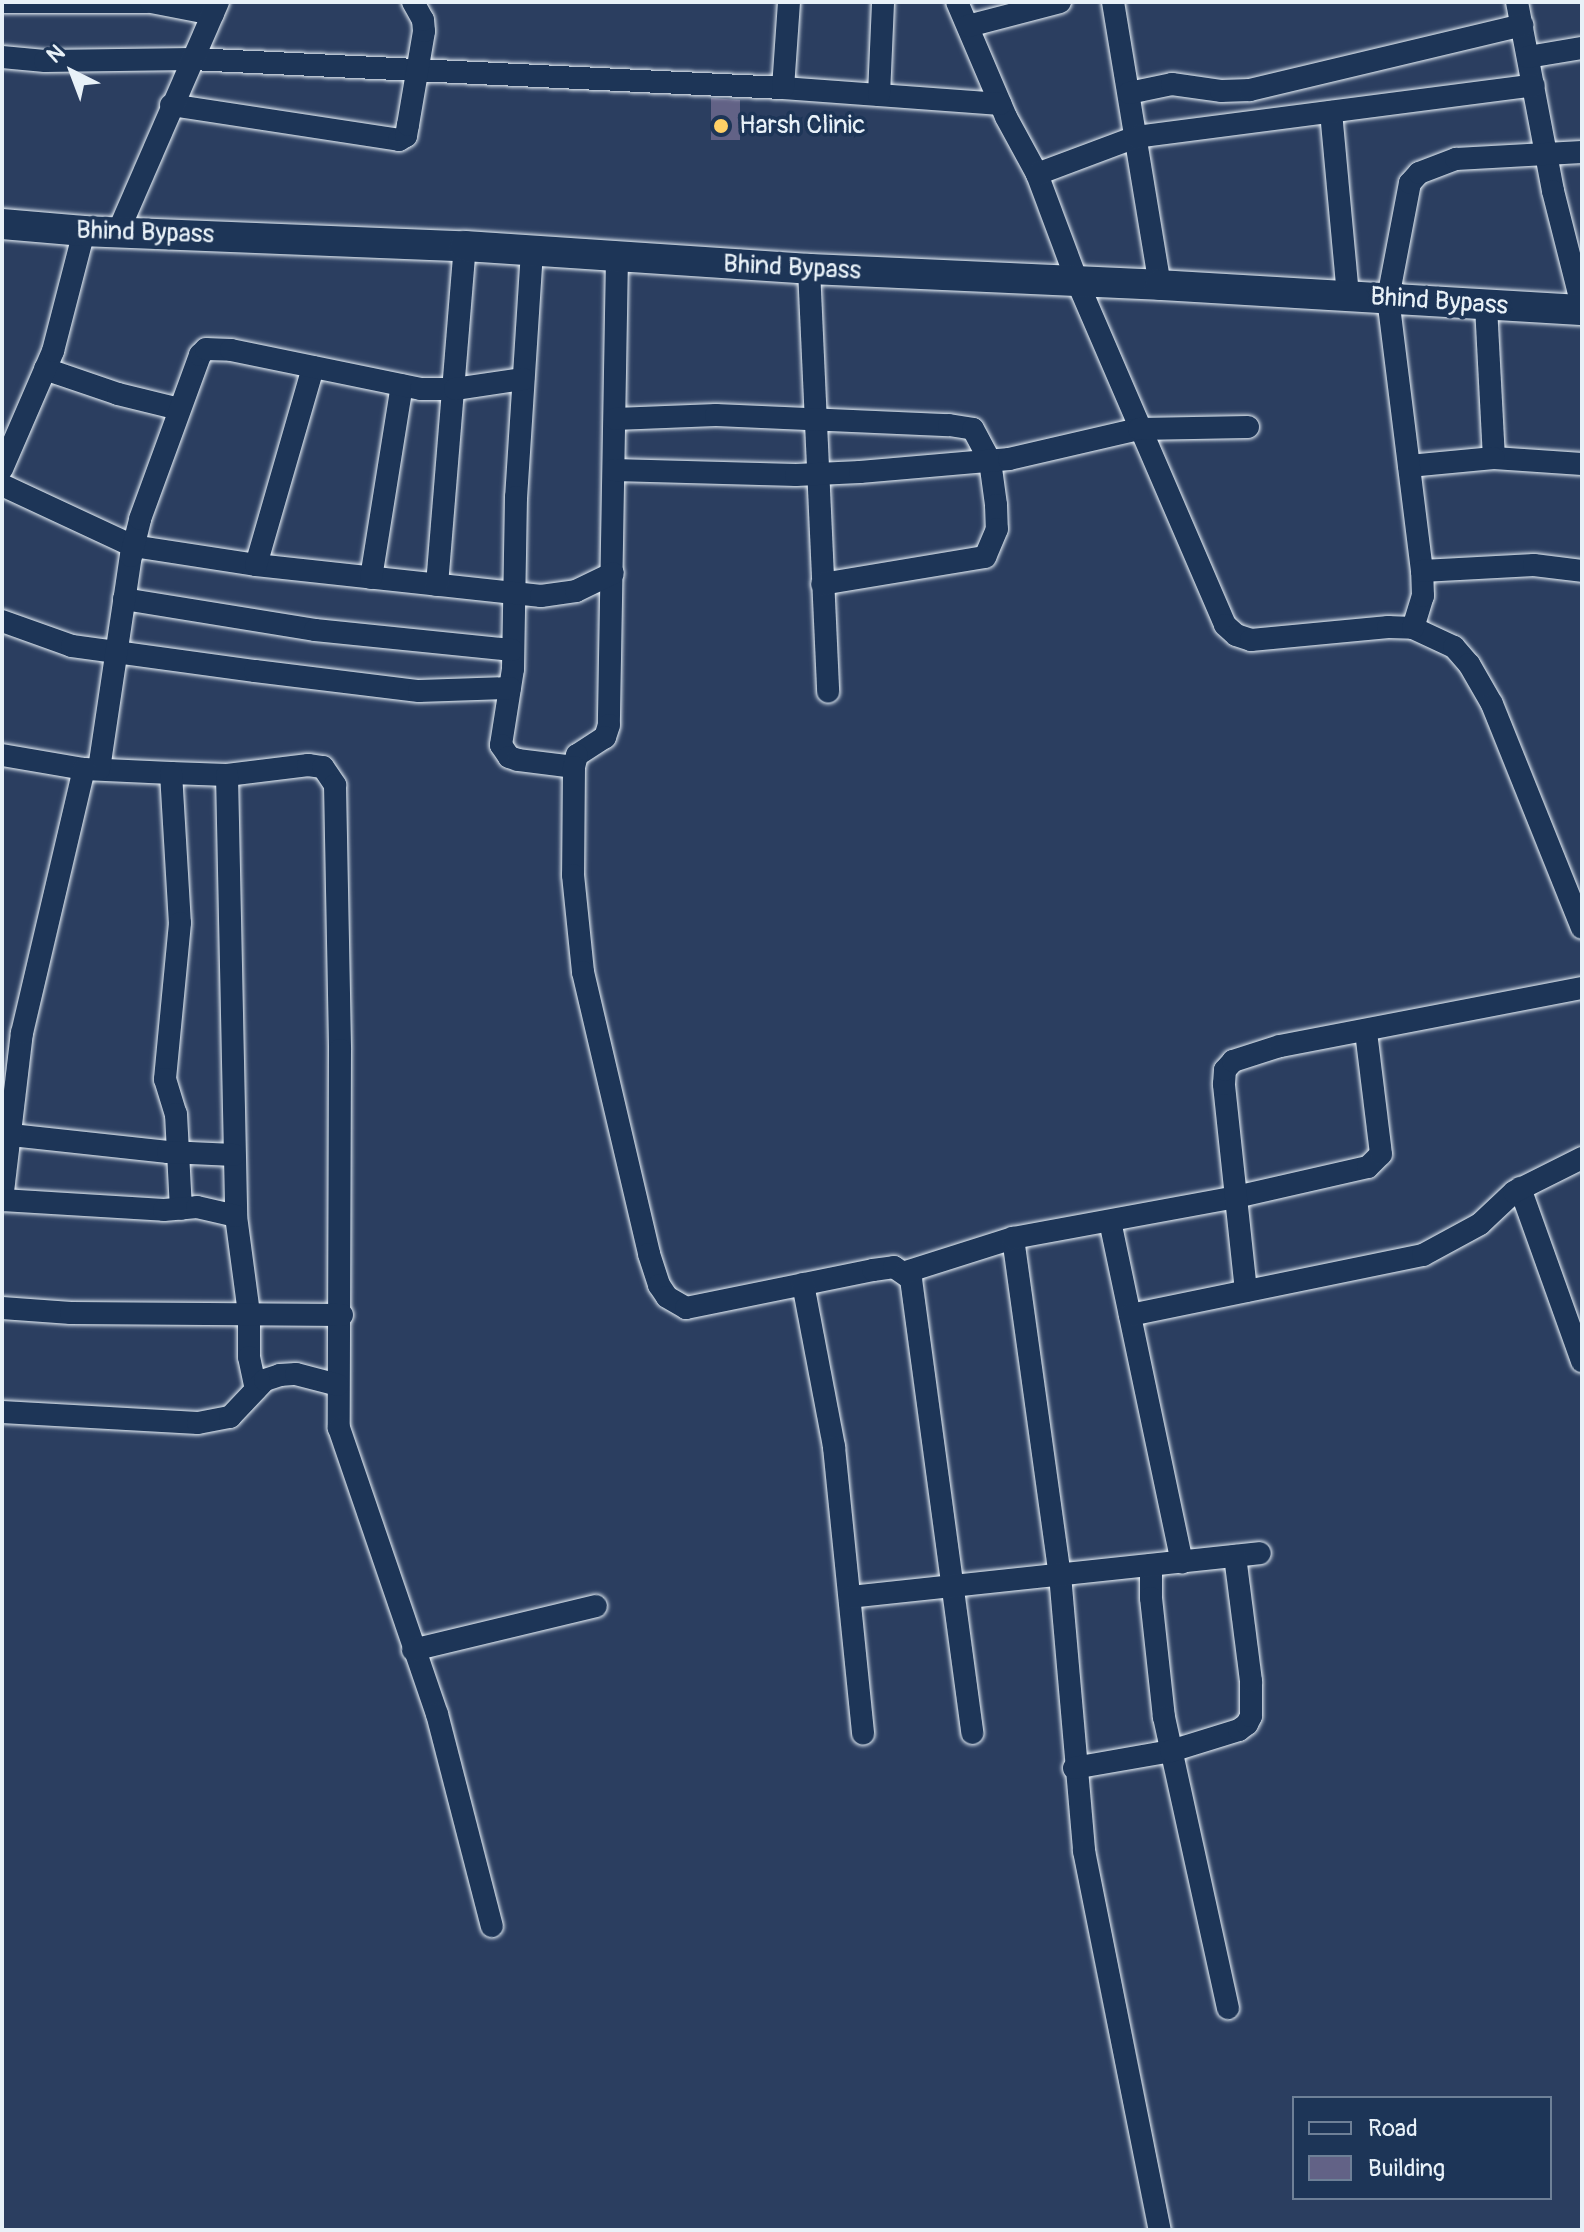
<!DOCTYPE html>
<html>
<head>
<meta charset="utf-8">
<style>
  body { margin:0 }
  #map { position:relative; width:1584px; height:2232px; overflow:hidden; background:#2b3e60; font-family:Pangolin,sans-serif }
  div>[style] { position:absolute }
  .building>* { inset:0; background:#626286 }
  .roads { filter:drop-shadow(0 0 2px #e8f1f8) drop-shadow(0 0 2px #e8f1f8) }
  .street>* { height:22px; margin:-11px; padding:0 11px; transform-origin:11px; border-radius:11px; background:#1d3557 }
  .secondary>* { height:30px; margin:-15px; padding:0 15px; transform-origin:15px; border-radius:15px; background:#1d3557 }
  .dots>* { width:22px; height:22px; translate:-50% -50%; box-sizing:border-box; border:4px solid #1d3557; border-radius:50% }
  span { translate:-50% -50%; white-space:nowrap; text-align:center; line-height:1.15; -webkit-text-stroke:7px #1d3557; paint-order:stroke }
  .poi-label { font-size:26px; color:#e8f1f8 }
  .left { translate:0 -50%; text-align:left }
  .street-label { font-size:26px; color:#e8f1f8 }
  .frame { position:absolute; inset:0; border:4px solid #e8f1f8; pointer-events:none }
  .legend { position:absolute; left:1292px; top:2096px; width:260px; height:104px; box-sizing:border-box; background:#1d3557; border:2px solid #6e8097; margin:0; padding:10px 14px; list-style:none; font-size:24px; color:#e8f1f8 }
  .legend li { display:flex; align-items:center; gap:16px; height:40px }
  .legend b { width:40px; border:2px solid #6e8097 }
  .north { position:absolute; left:32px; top:32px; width:80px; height:80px; -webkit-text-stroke:6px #1d3557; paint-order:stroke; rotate:318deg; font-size:22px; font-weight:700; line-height:32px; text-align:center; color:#e8f1f8 }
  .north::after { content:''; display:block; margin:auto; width:28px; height:36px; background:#e8f1f8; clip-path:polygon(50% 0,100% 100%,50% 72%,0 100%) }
</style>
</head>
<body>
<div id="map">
  <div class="building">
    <div style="clip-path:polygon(711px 98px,740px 100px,740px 140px,711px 140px)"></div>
  </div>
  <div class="roads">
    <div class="street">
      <div style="left:2px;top:2px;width:145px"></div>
      <div style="left:151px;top:2px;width:63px;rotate:11deg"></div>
      <div style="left:957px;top:2px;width:125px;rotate:66.9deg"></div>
      <div style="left:1006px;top:117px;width:65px;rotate:61.5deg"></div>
      <div style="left:1037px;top:174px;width:114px;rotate:69.5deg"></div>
      <div style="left:1077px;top:281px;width:374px;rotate:66.7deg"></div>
      <div style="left:1225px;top:625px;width:15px;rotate:42deg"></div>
      <div style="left:1236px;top:635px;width:16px;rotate:18deg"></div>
      <div style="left:1251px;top:640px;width:138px;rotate:-5.4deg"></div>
      <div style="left:1388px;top:627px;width:25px;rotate:2deg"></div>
      <div style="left:1413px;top:628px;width:45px;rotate:24.9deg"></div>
      <div style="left:1454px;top:647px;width:23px;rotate:49deg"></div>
      <div style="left:1469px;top:664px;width:46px;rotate:60.1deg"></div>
      <div style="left:1492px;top:704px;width:241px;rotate:68.1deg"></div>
      <div style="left:1113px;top:2px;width:287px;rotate:80.6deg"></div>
      <div style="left:1517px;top:2px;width:192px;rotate:79.2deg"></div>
      <div style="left:1553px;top:191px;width:119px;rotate:75.8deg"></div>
      <div style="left:968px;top:26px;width:95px;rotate:-14.6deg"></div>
      <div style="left:2px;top:57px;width:43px;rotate:5.3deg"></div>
      <div style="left:45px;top:61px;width:147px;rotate:-0.8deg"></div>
      <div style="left:192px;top:59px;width:592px;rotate:2.81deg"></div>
      <div style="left:783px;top:88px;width:218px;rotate:4.2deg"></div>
      <div style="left:1528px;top:57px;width:55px;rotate:-9.5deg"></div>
      <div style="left:783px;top:88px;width:86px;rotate:-86deg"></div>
      <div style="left:1129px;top:93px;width:44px;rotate:-11.8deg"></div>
      <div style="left:1172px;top:84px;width:49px;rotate:8.1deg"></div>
      <div style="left:1221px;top:91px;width:29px;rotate:-2deg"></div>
      <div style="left:1250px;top:90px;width:280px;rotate:-13.4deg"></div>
      <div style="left:879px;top:95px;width:93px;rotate:-87.5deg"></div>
      <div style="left:171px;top:105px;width:231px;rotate:8.7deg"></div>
      <div style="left:399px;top:140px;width:8px;rotate:-30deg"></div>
      <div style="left:406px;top:136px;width:11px;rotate:-80deg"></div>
      <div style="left:408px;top:125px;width:95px;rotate:-80.3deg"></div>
      <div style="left:424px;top:31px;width:11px;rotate:-95deg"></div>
      <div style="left:423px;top:20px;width:21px;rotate:-119deg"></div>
      <div style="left:1331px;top:112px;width:186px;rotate:84.7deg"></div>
      <div style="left:1037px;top:174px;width:106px;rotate:-20.5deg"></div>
      <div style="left:1136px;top:137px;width:401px;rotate:-7.4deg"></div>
      <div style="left:118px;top:232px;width:251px;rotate:-66.5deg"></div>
      <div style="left:532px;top:251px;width:247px;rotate:93.7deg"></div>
      <div style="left:516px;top:497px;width:172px;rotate:91deg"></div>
      <div style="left:513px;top:669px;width:77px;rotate:99deg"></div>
      <div style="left:501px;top:745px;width:14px;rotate:56deg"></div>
      <div style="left:509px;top:757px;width:9px;rotate:18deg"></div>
      <div style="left:518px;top:760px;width:56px;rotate:7.1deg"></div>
      <div style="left:617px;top:257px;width:468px;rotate:91deg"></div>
      <div style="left:609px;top:725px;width:13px;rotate:108deg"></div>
      <div style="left:605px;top:737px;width:33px;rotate:147deg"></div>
      <div style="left:577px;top:755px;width:12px;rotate:104deg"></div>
      <div style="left:574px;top:767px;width:108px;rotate:90.5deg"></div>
      <div style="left:573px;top:875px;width:98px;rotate:84.1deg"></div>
      <div style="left:583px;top:972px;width:290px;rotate:76.8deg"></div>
      <div style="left:649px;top:1254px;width:33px;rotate:72deg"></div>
      <div style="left:659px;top:1285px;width:14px;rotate:56deg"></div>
      <div style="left:667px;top:1297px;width:22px;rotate:30deg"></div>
      <div style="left:686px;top:1308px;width:191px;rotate:-11.5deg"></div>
      <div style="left:873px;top:1270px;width:21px;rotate:-8deg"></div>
      <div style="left:894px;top:1267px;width:21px;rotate:35deg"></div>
      <div style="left:911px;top:1279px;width:458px;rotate:82.3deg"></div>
      <div style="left:809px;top:269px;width:423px;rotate:87.4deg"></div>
      <div style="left:1486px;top:306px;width:152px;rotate:87deg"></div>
      <div style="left:1494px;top:458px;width:88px;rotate:3.9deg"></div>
      <div style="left:45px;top:369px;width:77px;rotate:18.9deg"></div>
      <div style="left:118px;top:394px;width:63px;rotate:13.8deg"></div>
      <div style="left:615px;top:419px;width:101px;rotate:-2.3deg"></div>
      <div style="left:716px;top:415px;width:233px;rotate:2.5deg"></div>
      <div style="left:949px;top:425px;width:24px;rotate:9deg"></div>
      <div style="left:973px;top:429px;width:36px;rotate:62deg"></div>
      <div style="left:990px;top:461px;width:44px;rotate:82.2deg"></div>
      <div style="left:996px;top:505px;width:24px;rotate:88deg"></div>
      <div style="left:997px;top:529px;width:30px;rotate:113deg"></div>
      <div style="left:985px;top:557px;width:165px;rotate:170.6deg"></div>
      <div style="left:1409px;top:466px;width:85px;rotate:-5.4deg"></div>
      <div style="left:2px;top:469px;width:129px;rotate:-66.6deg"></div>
      <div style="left:53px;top:351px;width:124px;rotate:-75.5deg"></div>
      <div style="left:614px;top:470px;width:182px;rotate:1.6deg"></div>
      <div style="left:796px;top:475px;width:64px;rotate:-2.7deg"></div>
      <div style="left:860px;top:472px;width:150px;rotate:-5deg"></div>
      <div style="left:1009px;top:459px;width:133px;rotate:-13deg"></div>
      <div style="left:1139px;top:429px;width:109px;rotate:-1.1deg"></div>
      <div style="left:2px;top:485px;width:145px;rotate:25deg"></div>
      <div style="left:133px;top:546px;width:124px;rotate:8.8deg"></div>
      <div style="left:256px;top:565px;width:287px;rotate:6.2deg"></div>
      <div style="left:541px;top:596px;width:35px;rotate:-8deg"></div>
      <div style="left:576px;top:591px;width:41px;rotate:-25.9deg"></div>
      <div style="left:256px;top:565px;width:206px;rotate:-73.9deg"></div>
      <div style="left:1422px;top:571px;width:275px;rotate:-97.1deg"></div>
      <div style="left:1388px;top:298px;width:117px;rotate:-79.2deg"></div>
      <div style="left:1410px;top:183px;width:13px;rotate:-48deg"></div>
      <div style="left:1419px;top:173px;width:40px;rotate:-21deg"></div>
      <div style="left:1456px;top:159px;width:126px;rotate:-3.2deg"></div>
      <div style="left:371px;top:578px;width:195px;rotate:-80.9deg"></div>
      <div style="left:437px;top:585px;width:340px;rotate:-85.3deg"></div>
      <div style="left:124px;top:599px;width:193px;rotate:9.2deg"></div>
      <div style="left:315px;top:630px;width:198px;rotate:5.8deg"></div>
      <div style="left:2px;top:621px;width:74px;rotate:19.7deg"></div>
      <div style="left:72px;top:646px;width:185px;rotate:7.8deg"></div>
      <div style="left:255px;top:671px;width:165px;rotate:7deg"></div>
      <div style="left:419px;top:691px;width:91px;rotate:-1.9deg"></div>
      <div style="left:1413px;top:628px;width:34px;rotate:-73deg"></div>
      <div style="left:1423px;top:596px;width:25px;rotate:-92deg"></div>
      <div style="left:1422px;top:571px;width:112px;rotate:-3.1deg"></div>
      <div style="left:1534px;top:565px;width:48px;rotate:7.1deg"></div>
      <div style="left:2px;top:755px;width:83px;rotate:9.7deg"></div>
      <div style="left:84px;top:769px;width:87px;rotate:2.6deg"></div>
      <div style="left:171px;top:773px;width:56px;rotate:2deg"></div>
      <div style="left:227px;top:775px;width:82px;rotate:-7deg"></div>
      <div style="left:308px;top:765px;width:15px;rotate:8deg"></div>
      <div style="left:323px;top:767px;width:22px;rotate:56deg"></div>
      <div style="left:335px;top:785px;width:265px;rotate:88.9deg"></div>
      <div style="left:340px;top:1050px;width:378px;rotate:90.2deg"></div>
      <div style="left:339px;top:1428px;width:302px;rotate:71.1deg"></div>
      <div style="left:437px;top:1714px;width:219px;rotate:75.5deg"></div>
      <div style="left:99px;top:769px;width:215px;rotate:-81.5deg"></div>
      <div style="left:131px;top:556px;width:38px;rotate:-76deg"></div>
      <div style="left:140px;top:519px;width:175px;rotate:-69.9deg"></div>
      <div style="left:200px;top:355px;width:8px;rotate:-45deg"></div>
      <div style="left:206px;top:349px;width:25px;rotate:2deg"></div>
      <div style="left:231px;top:350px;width:194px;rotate:11.6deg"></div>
      <div style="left:421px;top:389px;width:34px"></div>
      <div style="left:455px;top:389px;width:69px;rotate:-8.4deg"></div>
      <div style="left:171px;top:773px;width:150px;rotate:86.6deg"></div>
      <div style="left:180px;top:923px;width:157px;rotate:95.5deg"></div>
      <div style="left:165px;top:1079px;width:37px;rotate:73deg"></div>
      <div style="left:176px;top:1114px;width:95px;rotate:87deg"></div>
      <div style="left:227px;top:775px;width:441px;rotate:88.8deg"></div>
      <div style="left:236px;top:1216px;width:99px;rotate:82.4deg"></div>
      <div style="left:249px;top:1314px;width:43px;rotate:90deg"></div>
      <div style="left:249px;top:1357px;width:33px;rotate:78deg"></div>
      <div style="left:2px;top:1134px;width:167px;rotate:6.2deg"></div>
      <div style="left:168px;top:1152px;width:66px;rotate:2.6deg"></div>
      <div style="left:1520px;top:1188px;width:184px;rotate:70.3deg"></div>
      <div style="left:2px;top:1200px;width:168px;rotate:-83.2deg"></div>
      <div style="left:22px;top:1033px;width:271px;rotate:-76.8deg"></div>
      <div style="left:2px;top:1200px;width:162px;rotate:3.5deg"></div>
      <div style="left:164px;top:1210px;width:33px;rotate:-5deg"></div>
      <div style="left:197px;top:1207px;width:40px;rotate:13deg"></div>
      <div style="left:1110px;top:1221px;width:349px;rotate:78.1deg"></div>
      <div style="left:1013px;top:1238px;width:340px;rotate:82.1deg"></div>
      <div style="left:1060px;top:1575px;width:277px;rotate:85deg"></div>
      <div style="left:1084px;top:1851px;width:387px;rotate:78.7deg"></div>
      <div style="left:906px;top:1272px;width:112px;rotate:-17.6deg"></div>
      <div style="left:1013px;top:1238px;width:227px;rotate:-10.4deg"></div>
      <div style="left:1236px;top:1197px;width:135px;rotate:-12.8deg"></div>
      <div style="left:1368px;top:1167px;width:18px;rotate:-45deg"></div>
      <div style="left:1381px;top:1154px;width:124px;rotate:-97deg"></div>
      <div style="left:803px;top:1284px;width:166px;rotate:79.2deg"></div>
      <div style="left:834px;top:1447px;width:288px;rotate:84.2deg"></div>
      <div style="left:1246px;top:1291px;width:208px;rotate:-96.1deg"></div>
      <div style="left:1224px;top:1084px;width:14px;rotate:-86deg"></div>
      <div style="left:1225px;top:1070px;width:12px;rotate:-48deg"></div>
      <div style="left:1233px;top:1061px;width:49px;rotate:-17.7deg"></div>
      <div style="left:1280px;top:1046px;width:308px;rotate:-10.9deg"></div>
      <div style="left:2px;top:1308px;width:69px;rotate:4.1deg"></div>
      <div style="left:71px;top:1313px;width:271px;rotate:0.4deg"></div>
      <div style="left:1130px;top:1315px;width:299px;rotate:-11.6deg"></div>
      <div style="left:1423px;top:1255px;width:65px;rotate:-28.5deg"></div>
      <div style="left:1480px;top:1224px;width:47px;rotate:-43.3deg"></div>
      <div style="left:1514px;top:1192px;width:76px;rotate:-26.6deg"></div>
      <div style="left:2px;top:1412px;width:196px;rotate:3.2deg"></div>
      <div style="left:198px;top:1423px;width:33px;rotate:-11deg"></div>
      <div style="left:230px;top:1417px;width:51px;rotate:-46.6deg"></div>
      <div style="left:265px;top:1380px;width:16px;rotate:-18deg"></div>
      <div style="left:280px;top:1375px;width:16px;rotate:-4deg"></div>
      <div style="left:296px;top:1374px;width:43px;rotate:14.7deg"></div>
      <div style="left:1151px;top:1565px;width:33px;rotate:90deg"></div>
      <div style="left:1151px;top:1598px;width:120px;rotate:83.8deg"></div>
      <div style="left:1164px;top:1717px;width:298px;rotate:77.6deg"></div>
      <div style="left:850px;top:1597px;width:412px;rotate:-6.1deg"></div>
      <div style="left:413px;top:1650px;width:188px;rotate:-13.5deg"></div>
      <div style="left:1074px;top:1768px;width:98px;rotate:-9.9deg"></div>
      <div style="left:1171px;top:1751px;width:71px;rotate:-17.2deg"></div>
      <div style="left:1239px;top:1730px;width:10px;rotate:-37deg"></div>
      <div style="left:1247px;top:1724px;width:9px;rotate:-63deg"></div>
      <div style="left:1251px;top:1716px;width:35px;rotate:-90deg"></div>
      <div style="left:1251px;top:1681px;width:126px;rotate:-97.3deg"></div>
    </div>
    <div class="secondary">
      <div style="left:2px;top:224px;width:82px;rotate:4.9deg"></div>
      <div style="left:84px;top:231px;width:381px;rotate:2.3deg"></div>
      <div style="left:465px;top:246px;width:345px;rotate:3.8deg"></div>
      <div style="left:809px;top:269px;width:351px;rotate:2.6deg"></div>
      <div style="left:1160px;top:285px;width:423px;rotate:3.4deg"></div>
    </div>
  </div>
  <div class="dots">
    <div style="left:721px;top:126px;background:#ffd166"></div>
  </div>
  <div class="poi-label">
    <span class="left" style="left:739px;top:126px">Harsh Clinic</span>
  </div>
  <div class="street-label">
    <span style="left:145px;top:233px;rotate:2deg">Bhind Bypass</span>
    <span style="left:792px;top:268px;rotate:3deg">Bhind Bypass</span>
    <span style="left:1439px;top:302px;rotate:4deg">Bhind Bypass</span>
  </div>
  <div class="frame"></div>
  <ul class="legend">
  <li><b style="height:10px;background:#1d3557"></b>Road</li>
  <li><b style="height:22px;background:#626286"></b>Building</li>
  </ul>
  <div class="north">N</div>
</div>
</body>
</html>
